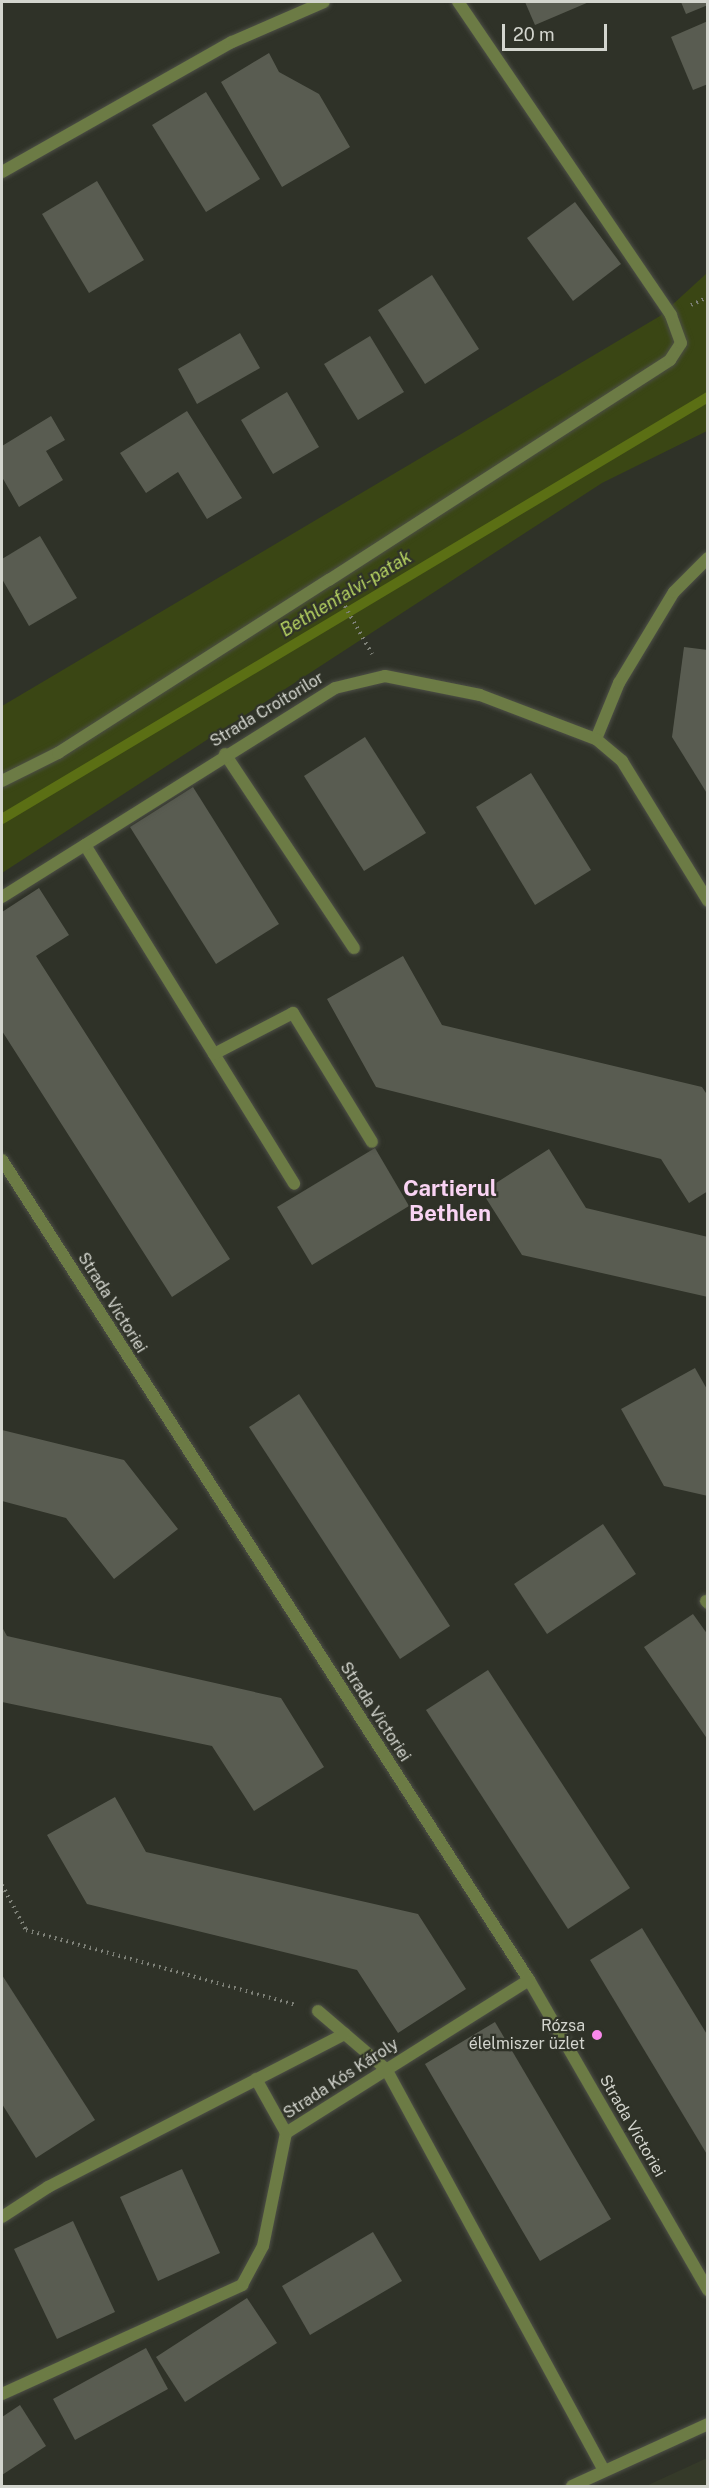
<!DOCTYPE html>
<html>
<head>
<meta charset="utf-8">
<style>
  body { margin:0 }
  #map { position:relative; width:709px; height:2488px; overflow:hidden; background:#2f3228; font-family:"Public Sans",sans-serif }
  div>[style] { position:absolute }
  .built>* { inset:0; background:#353a29 }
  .green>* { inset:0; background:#3a4614 }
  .stream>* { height:10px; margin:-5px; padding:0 5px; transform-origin:5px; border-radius:5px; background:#5b6f14 }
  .building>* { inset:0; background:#595c51 }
  .path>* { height:4px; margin-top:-2px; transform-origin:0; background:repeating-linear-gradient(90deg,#7e8178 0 1.5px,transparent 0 6px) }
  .roads { filter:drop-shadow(0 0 2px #4d4f46) drop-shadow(0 0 2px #4d4f46) }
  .lane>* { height:12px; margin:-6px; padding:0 6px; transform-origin:6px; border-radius:6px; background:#6c7b45 }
  .street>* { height:12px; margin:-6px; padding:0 6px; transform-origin:6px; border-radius:6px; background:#6c7b45 }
  .dots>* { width:16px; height:16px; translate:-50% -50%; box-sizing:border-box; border:3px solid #2f3228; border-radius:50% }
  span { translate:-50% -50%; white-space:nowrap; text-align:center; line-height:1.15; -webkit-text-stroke:4.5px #2f3228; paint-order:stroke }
  .street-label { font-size:16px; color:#d3d5ce }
  .poi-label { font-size:16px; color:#d3d5ce }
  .right { translate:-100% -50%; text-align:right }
  .water-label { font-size:18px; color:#b7d462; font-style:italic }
  .district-label { font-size:22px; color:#f9d3f3; font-weight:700 }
  .frame { position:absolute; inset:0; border:3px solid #d3d5ce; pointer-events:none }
  .scale { position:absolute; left:502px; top:24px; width:105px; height:27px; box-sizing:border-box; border:3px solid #d3d5ce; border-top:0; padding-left:8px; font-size:18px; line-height:21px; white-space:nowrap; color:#d3d5ce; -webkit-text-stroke:4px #2f3228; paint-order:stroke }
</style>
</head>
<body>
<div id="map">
  <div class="built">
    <div style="clip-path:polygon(707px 2458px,707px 2486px,646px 2486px)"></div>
  </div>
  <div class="green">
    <div style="clip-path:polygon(707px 273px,707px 431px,602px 483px,2px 873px,2px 706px,660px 316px)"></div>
  </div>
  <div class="stream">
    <div style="left:2px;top:819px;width:823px;rotate:-30.87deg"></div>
  </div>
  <div class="building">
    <div style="clip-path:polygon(525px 2px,589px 2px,535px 25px)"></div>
    <div style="clip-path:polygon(681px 2px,708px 2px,708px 5px,686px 14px)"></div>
    <div style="clip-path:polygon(708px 21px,708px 84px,693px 90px,671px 37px)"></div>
    <div style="clip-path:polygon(269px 53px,279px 72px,319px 94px,350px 147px,282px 187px,221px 82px)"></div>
    <div style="clip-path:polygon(206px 92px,260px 179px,206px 212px,152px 125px)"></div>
    <div style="clip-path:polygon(97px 181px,144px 260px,89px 293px,42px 214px)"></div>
    <div style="clip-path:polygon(575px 202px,621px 264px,573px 301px,527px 238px)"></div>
    <div style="clip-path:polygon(432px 275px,479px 349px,425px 384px,378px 310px)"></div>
    <div style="clip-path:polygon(240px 333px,260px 368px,197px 404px,178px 369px)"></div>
    <div style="clip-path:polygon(370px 336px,404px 392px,358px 420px,324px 364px)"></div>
    <div style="clip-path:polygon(287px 392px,319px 447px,273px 474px,241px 420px)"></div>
    <div style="clip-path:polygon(187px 411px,242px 498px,207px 519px,178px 472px,146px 493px,120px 453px)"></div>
    <div style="clip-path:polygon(51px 416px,65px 440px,46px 451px,63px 480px,19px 507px,2px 477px,2px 446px)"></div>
    <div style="clip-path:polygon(40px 536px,77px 598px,29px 626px,2px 579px,2px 559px)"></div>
    <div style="clip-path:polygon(684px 647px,708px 650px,708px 795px,672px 737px)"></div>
    <div style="clip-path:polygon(365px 737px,426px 833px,364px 871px,304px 776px)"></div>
    <div style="clip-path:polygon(531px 773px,591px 870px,535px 905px,476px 807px)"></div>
    <div style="clip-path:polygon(193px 787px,279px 924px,216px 964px,130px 827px)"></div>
    <div style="clip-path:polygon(39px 888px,69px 935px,36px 956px,230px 1259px,172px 1297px,2px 1031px,2px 912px)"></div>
    <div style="clip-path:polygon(403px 956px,442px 1025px,702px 1087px,708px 1096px,708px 1191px,689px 1203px,661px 1159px,376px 1087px,327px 999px)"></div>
    <div style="clip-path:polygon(375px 1148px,409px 1206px,312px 1265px,277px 1207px)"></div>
    <div style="clip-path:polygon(549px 1149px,586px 1208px,708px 1237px,708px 1297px,522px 1255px,482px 1192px)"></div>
    <div style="clip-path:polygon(695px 1368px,708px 1391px,708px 1496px,664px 1486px,621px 1409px)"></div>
    <div style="clip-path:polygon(299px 1394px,450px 1626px,400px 1659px,249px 1427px)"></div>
    <div style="clip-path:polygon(2px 1430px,124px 1460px,178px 1529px,114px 1579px,66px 1518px,2px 1501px)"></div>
    <div style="clip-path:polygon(603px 1524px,636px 1574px,547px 1634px,514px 1584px)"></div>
    <div style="clip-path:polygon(693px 1614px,708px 1635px,708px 1740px,644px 1647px)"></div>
    <div style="clip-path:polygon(2px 1627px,7px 1636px,281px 1698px,324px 1767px,254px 1811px,212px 1746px,2px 1702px)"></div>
    <div style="clip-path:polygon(488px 1670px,630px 1888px,568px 1929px,426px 1710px)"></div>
    <div style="clip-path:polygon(115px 1797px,146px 1852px,418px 1914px,466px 1989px,398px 2033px,357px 1970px,87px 1904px,47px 1835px)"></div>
    <div style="clip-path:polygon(642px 1928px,708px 2036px,708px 2156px,590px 1960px)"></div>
    <div style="clip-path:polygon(2px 1975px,95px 2120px,36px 2158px,2px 2104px)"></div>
    <div style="clip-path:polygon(495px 2022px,611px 2219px,540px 2261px,425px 2064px)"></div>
    <div style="clip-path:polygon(182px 2169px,220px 2253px,158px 2281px,120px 2197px)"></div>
    <div style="clip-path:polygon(73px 2221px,115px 2312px,57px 2339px,14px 2249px)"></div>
    <div style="clip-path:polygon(373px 2232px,402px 2281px,310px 2335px,282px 2286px)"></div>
    <div style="clip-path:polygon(247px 2298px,277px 2343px,185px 2402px,156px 2357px)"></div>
    <div style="clip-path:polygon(146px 2348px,168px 2389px,75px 2440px,53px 2399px)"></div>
    <div style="clip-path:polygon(20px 2405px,46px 2446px,2px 2475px,2px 2417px)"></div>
  </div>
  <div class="path">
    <div style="left:691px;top:305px;width:19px;rotate:-25deg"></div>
    <div style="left:342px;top:601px;width:61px;rotate:60.5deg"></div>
    <div style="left:2px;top:1885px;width:51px;rotate:61.9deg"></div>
    <div style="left:26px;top:1930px;width:281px;rotate:15.5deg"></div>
  </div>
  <div class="roads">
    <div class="lane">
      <div style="left:2px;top:172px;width:264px;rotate:-29.5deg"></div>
      <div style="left:232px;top:42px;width:100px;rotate:-23.5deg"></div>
      <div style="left:596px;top:739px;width:61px;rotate:-67.7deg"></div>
      <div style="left:619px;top:683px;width:106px;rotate:-58.9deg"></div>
      <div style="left:674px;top:592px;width:48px;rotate:-45deg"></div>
      <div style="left:225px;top:754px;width:233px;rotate:56.4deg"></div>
      <div style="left:85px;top:845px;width:398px;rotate:58.3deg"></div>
      <div style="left:214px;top:1054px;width:89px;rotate:-27.4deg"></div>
      <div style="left:293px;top:1013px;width:151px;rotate:58.5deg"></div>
      <div style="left:706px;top:1601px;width:3px;rotate:45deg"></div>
      <div style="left:318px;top:2011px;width:89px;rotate:40.5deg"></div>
      <div style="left:386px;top:2069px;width:457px;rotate:61.5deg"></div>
      <div style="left:256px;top:2079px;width:62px;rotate:60.9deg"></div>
      <div style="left:2px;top:2217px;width:55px;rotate:-33.1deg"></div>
      <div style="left:48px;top:2187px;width:334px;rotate:-27.3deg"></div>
    </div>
    <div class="street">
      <div style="left:2px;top:781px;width:63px;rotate:-26.6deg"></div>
      <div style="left:58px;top:753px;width:322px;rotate:-32.6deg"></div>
      <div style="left:329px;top:580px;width:406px;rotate:-32.8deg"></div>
      <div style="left:670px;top:360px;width:20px;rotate:-57deg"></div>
      <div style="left:681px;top:343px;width:30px;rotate:-110deg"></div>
      <div style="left:671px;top:315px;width:379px;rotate:-124.2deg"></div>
      <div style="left:2px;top:897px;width:393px;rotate:-32.1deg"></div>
      <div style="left:335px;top:688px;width:51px;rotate:-13.5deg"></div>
      <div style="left:385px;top:676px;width:97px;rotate:11.3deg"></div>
      <div style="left:480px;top:695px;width:124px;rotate:20.8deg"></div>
      <div style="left:596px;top:739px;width:34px;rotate:40deg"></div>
      <div style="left:622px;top:761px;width:164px;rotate:58.4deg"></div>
      <div style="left:2px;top:1160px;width:975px;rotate:57.27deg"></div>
      <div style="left:529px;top:1980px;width:358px;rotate:60deg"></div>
      <div style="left:2px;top:2394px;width:264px;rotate:-24.4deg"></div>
      <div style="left:242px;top:2285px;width:44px;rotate:-61.7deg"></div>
      <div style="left:263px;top:2246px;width:115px;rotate:-78.5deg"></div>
      <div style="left:286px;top:2133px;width:287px;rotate:-32.2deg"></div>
      <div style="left:572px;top:2486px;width:149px;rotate:-24.5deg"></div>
    </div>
  </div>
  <div class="dots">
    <div style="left:597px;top:2035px;background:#f888eb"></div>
  </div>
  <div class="street-label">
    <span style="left:267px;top:710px;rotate:-31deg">Strada Croitorilor</span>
    <span style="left:112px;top:1303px;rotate:58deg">Strada Victoriei</span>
    <span style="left:375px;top:1712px;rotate:57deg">Strada Victoriei</span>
    <span style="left:341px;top:2079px;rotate:-33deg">Strada Kós Károly</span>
    <span style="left:632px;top:2126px;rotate:60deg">Strada Victoriei</span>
  </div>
  <div class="poi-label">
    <span class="right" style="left:585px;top:2035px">Rózsa<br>élelmiszer üzlet</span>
  </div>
  <div class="water-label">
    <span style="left:346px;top:594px;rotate:-31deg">Bethlenfalvi-patak</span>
  </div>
  <div class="district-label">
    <span style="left:450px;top:1201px">Cartierul<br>Bethlen</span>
  </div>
  <div class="frame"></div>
  <div class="scale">20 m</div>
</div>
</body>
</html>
